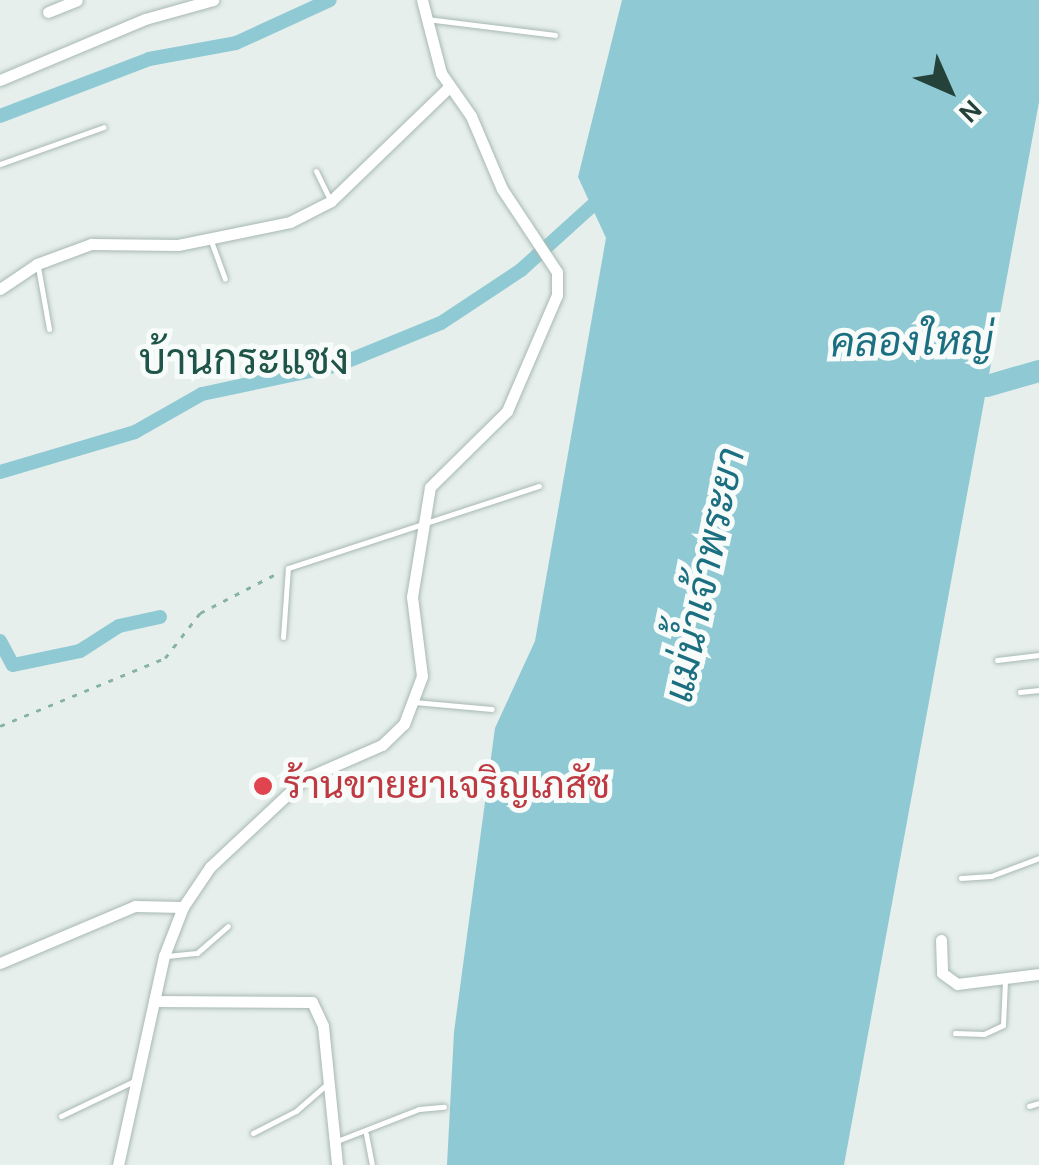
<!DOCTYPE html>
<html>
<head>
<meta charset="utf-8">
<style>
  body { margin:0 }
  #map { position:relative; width:1039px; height:1165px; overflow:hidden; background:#e6efeb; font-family:Karla,Sarabun,sans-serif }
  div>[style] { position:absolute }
  .water>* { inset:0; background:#8ec9d4 }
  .canal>* { height:14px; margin:-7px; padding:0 7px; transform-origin:7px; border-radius:7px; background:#8ec9d4 }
  .river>* { height:22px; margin:-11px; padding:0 11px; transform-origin:11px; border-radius:11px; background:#8ec9d4 }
  .path>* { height:2.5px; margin-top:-1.25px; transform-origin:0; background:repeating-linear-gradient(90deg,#86b3a5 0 5px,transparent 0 13px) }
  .roads { filter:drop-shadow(0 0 2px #a8b8b2) drop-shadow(0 0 2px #a8b8b2) }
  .lane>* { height:5px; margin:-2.5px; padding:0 2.5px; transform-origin:2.5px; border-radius:2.5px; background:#fff }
  .street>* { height:11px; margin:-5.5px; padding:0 5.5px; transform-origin:5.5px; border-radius:5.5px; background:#fff }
  .dots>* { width:28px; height:28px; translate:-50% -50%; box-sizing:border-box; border:5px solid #f7fbf9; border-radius:50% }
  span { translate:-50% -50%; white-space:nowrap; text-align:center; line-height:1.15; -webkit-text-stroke:10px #f7fbf9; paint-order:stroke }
  .health-label { font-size:38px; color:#be3a42 }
  .left { translate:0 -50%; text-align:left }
  .water-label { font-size:40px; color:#1c6f80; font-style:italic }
  .quarter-label { font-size:42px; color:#1f5548 }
  .north { position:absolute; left:899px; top:40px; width:100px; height:100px; -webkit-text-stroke:8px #f7fbf9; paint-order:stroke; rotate:135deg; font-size:28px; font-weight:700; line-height:40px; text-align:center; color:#24423a }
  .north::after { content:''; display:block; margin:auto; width:35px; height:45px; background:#24423a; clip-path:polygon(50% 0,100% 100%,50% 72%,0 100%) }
</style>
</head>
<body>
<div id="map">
  <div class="water">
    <div style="clip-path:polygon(622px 0,1039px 0,1039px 102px,844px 1165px,447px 1165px,454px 1032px,495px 728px,535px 641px,606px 238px,578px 177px)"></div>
  </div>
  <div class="canal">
    <div style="left:0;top:116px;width:160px;rotate:-20.9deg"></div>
    <div style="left:149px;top:59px;width:88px;rotate:-10.4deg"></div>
    <div style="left:236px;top:43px;width:103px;rotate:-24.6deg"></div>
    <div style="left:0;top:472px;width:141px;rotate:-16.5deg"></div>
    <div style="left:135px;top:432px;width:77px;rotate:-29.6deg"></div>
    <div style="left:202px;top:394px;width:139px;rotate:-12deg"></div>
    <div style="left:338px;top:365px;width:111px;rotate:-22.2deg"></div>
    <div style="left:441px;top:323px;width:96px;rotate:-33.5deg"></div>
    <div style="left:521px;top:270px;width:112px;rotate:-42.1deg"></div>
    <div style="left:0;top:641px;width:27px;rotate:62deg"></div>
    <div style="left:13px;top:665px;width:68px;rotate:-11.8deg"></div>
    <div style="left:80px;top:651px;width:46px;rotate:-32.7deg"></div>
    <div style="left:119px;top:626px;width:42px;rotate:-12.4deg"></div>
  </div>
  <div class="river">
    <div style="left:958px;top:385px;width:29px;rotate:2deg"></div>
    <div style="left:987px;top:386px;width:54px;rotate:-16.1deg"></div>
  </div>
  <div class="path">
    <div style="left:0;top:726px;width:178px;rotate:-22.4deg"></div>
    <div style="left:165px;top:658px;width:57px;rotate:-52.1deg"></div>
    <div style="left:200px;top:613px;width:85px;rotate:-27.2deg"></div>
  </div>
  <div class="roads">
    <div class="lane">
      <div style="left:427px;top:19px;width:129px;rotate:7.1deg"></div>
      <div style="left:0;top:164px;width:110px;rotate:-19.6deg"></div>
      <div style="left:316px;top:171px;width:30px;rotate:64deg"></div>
      <div style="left:211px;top:241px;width:40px;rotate:69.8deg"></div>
      <div style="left:38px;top:267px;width:63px;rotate:79.9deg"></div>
      <div style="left:283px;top:637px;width:69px;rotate:-85.9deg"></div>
      <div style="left:288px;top:568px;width:264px;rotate:-18.1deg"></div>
      <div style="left:997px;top:660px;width:42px;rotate:-6.8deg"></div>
      <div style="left:1020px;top:692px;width:19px;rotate:-6deg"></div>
      <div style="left:414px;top:702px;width:78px;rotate:5.1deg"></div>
      <div style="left:961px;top:878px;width:30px;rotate:-4deg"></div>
      <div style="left:991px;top:876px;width:51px;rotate:-20.6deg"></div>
      <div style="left:167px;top:956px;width:30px;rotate:-6deg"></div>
      <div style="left:197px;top:953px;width:41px;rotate:-41.1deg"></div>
      <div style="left:955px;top:1033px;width:29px;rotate:2deg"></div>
      <div style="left:984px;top:1034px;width:21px;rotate:-25deg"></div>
      <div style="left:1003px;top:1025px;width:44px;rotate:-87.4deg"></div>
      <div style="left:1029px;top:1106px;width:10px;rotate:-17deg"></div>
      <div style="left:61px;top:1116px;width:81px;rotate:-25.6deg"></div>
      <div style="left:253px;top:1133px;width:48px;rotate:-27.1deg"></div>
      <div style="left:296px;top:1111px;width:40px;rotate:-41deg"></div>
      <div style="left:366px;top:1134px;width:32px;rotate:79deg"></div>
      <div style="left:337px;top:1141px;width:88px;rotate:-21.3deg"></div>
      <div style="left:419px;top:1109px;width:25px;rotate:-5deg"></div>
    </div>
    <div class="street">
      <div style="left:48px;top:12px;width:31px;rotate:-22deg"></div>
      <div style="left:0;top:80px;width:157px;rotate:-22.8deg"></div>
      <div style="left:145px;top:19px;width:71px;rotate:-15.6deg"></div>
      <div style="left:0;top:289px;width:45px;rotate:-34deg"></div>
      <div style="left:37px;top:264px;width:58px;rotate:-20.3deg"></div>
      <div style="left:91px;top:244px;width:87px;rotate:0.7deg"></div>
      <div style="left:178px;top:245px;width:114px;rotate:-11.6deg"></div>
      <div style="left:290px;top:222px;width:46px;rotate:-27.1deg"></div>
      <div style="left:331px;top:201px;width:164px;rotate:-44deg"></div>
      <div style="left:941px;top:940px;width:33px;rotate:88deg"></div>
      <div style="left:942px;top:973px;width:19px;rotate:36deg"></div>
      <div style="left:957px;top:984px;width:83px;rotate:-7deg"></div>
      <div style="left:0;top:963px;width:147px;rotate:-22.9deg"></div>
      <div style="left:135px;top:906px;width:48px;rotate:1.2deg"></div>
      <div style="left:154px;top:1001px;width:158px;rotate:0.4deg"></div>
      <div style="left:312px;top:1002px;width:26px;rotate:65deg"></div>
      <div style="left:323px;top:1026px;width:140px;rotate:84.2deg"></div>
      <div style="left:118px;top:1165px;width:214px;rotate:-77.6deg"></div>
      <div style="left:164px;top:956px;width:53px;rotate:-68.8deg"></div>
      <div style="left:183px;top:907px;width:48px;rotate:-56deg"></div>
      <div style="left:210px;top:867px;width:129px;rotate:-43.1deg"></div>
      <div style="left:304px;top:779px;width:85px;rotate:-23.6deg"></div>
      <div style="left:382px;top:745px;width:30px;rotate:-44deg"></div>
      <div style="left:404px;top:724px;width:51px;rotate:-69.4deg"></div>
      <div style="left:422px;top:676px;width:80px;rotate:-97.2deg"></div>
      <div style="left:412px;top:597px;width:111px;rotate:-80.7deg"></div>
      <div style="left:430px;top:487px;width:108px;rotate:-44.6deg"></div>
      <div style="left:507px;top:411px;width:126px;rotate:-66.7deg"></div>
      <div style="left:557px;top:295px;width:23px;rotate:-90deg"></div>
      <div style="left:557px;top:272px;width:100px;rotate:-123.5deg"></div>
      <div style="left:502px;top:189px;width:79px;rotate:-113deg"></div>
      <div style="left:471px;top:116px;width:52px;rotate:-124.9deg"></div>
      <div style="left:441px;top:73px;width:75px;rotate:-104.6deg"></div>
    </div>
  </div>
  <div class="dots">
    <div style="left:263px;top:786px;background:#e0444e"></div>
  </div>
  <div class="health-label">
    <span class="left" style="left:283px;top:786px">ร้านขายยาเจริญเภสัช</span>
  </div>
  <div class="water-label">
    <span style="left:912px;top:342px;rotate:-1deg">คลองใหญ่</span>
    <span style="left:705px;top:575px;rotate:-78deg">แม่น้ำเจ้าพระยา</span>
  </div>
  <div class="quarter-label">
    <span style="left:244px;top:360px">บ้านกระแชง</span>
  </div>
  <div class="north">N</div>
</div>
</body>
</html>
